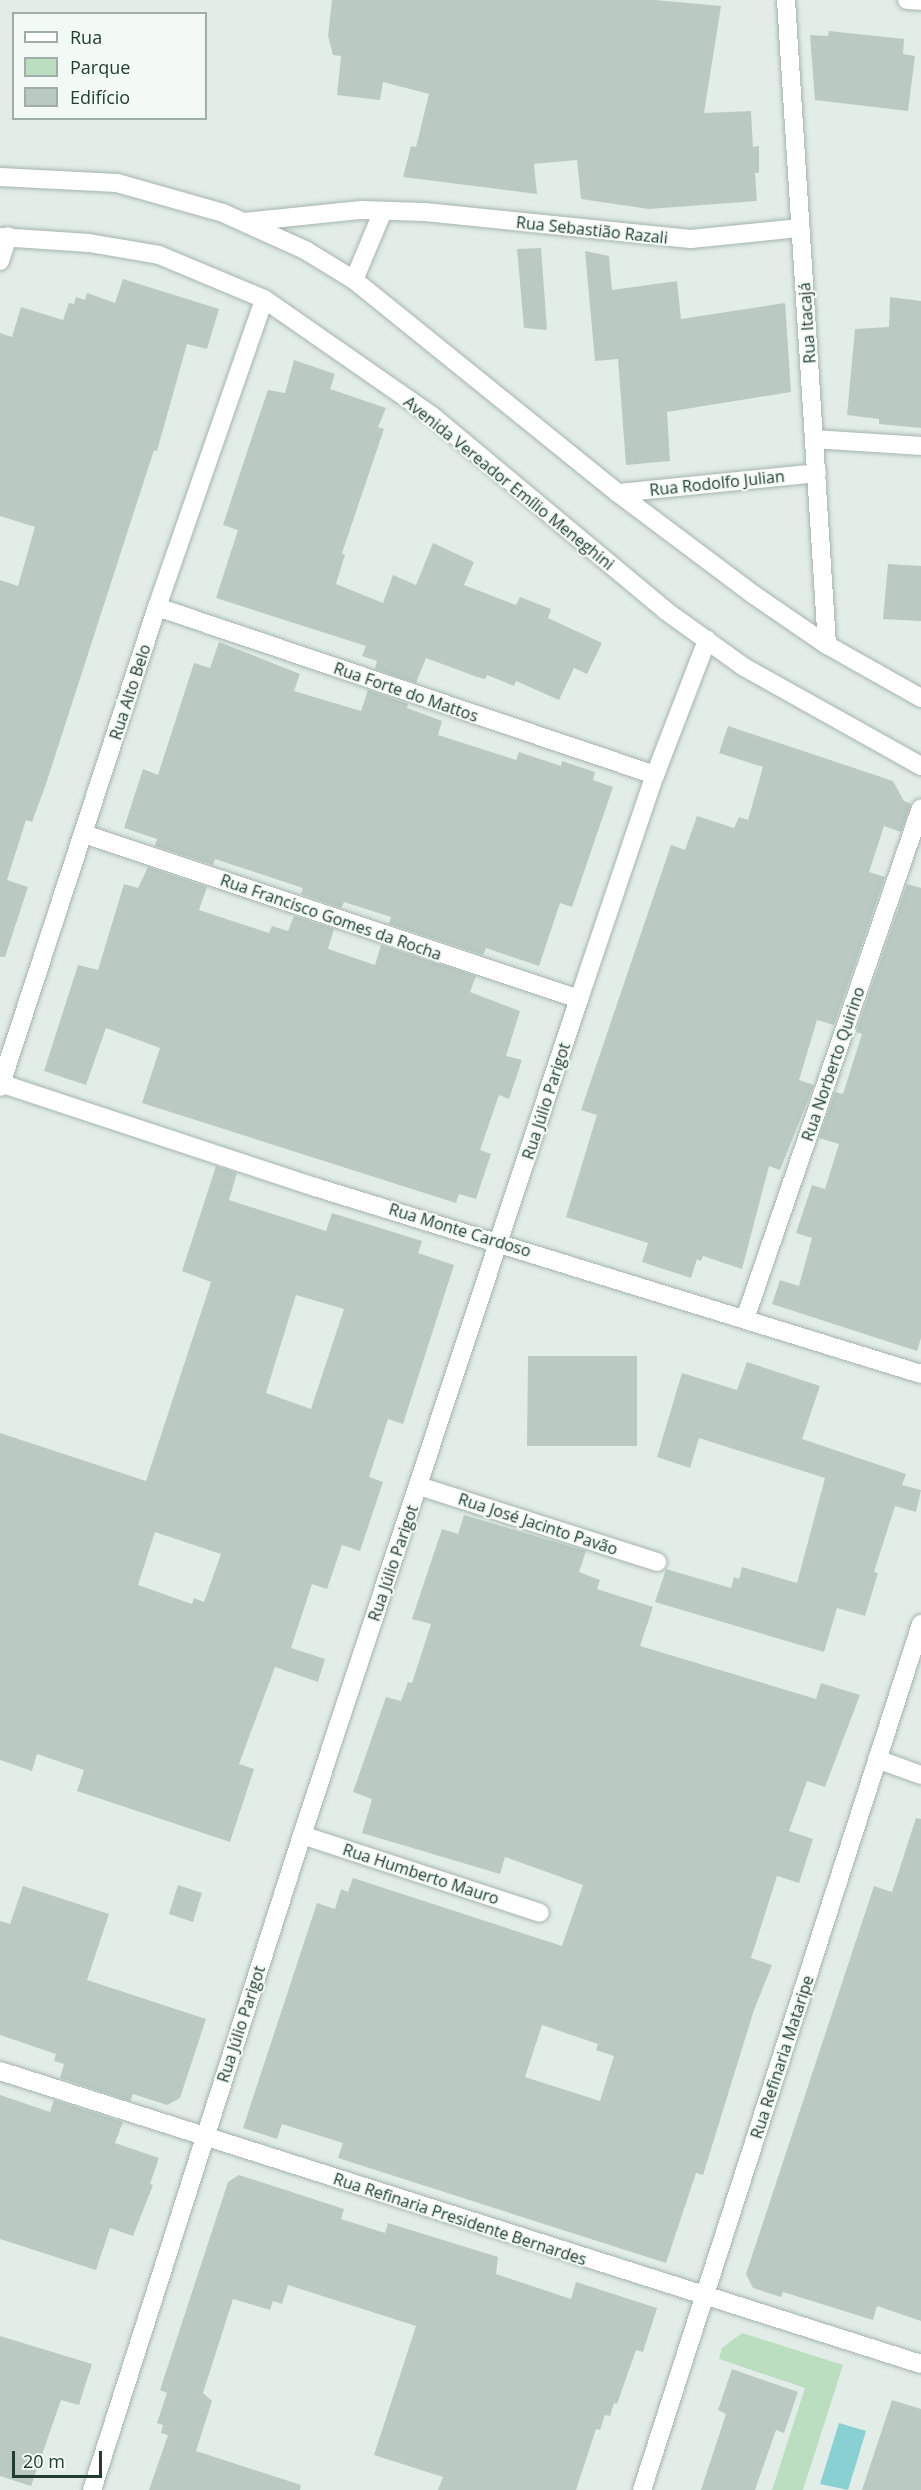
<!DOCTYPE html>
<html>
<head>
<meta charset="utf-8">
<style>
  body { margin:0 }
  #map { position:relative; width:921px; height:2490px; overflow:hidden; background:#e2ede7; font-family:"Open Sans",sans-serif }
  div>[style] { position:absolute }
  .green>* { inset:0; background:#bbdec0 }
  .water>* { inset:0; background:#89d0d3 }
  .building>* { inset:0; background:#bacac2 }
  .roads { filter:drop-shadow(0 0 2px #a5b5ad) drop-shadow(0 0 2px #a5b5ad) }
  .minor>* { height:18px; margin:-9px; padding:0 9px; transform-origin:9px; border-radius:9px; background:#fff }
  .secondary>* { height:18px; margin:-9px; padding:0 9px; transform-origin:9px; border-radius:9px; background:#fff }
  span { translate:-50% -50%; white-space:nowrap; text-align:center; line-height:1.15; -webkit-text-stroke:4.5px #f3f9f5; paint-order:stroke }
  .street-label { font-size:16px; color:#223e33 }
  .legend { position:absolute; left:12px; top:12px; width:195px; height:108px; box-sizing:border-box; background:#f3f9f5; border:2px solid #9faea7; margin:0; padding:8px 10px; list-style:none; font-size:18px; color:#223e33 }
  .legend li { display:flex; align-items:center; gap:12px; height:30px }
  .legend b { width:30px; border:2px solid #9faea7 }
  .scale { position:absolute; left:12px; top:2451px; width:90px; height:27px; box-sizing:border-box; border:3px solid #223e33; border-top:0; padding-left:8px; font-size:18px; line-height:21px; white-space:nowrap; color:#223e33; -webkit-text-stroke:4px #f3f9f5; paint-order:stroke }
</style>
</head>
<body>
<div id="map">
  <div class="green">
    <div style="clip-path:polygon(742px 2333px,843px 2365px,803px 2490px,772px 2490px,805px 2388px,719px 2359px,722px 2348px)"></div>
  </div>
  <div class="water">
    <div style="clip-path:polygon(839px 2423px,866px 2431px,848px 2490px,820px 2484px)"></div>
  </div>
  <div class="building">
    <div style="clip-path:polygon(332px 0,655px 0,721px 6px,704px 113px,751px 111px,753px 147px,759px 146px,759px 173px,755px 173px,757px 201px,649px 209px,581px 199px,577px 160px,534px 164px,537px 194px,403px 177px,411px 146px,416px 147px,429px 94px,383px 82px,380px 100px,337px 95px,341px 56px,333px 55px,328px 36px)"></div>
    <div style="clip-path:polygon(829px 31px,904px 39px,903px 54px,915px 56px,908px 111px,815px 100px,810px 35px,828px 36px)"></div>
    <div style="clip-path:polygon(541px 248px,547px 330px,524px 328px,517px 249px)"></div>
    <div style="clip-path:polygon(585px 251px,609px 256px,612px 290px,677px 281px,681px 319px,785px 303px,791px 392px,667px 412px,670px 461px,626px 465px,618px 359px,595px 361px)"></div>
    <div style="clip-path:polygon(123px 279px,219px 309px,207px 349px,187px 344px,157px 451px,154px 450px,45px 787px,32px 822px,26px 820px,7px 880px,28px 887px,5px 957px,0 957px,0 580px,18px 586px,35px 527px,0 516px,0 333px,12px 337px,21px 307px,63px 320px,69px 303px,74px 304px,76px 297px,85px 300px,87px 293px,115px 303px)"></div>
    <div style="clip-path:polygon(890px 297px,921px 301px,921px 428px,879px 424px,879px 419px,847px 415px,855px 329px,889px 327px)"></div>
    <div style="clip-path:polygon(294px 360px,335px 374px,330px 389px,386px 408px,378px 427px,384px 429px,342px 553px,345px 555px,336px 584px,383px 603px,393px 575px,416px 585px,433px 543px,474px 562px,464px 585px,516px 605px,520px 597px,551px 609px,548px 618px,602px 643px,587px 674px,574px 668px,559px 700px,516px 681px,514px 686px,487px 675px,485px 679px,477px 677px,426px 658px,416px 683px,375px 669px,377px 661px,362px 656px,366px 646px,216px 598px,238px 530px,223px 525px,253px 434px,268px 390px,285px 393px)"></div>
    <div style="clip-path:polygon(888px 564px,921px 566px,921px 621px,883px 619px)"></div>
    <div style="clip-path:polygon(219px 642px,300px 674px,294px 691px,361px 711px,368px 690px,408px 704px,407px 708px,442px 721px,438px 735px,516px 760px,519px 752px,561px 766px,562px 761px,595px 772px,593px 780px,613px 787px,572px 907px,560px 903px,539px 966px,486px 948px,483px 955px,389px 924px,391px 917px,344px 902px,341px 908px,301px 894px,303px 888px,215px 859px,213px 865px,155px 846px,157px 839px,124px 828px,143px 769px,158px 775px,194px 663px,210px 668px)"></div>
    <div style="clip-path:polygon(728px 726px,893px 781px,904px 801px,911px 804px,901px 832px,884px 826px,869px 872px,885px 877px,834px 1025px,817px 1020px,799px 1080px,814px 1085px,780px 1170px,769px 1166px,742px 1269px,703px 1256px,701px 1261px,697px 1259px,691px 1278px,642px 1262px,648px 1243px,566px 1217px,597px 1115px,581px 1110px,671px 845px,685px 850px,697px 816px,734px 828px,739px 817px,748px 820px,763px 767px,719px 753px)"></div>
    <div style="clip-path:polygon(148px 867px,207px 887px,199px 910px,269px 933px,272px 926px,288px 931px,294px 916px,334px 929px,328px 949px,375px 965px,381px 945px,476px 976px,470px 992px,520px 1011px,506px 1056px,522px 1060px,509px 1099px,499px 1095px,480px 1150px,491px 1154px,476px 1199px,459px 1194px,456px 1203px,142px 1103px,160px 1048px,106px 1028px,86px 1085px,44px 1071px,78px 965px,98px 970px,124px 884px,138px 888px)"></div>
    <div style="clip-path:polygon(907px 884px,921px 888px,921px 1338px,917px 1351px,772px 1304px,780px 1280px,799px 1286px,812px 1238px,796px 1233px,812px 1185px,825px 1189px,839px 1144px,819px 1138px,835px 1092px,843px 1094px,862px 1034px,856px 1032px)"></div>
    <div style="clip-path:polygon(evenodd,216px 1166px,237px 1173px,229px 1200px,326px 1231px,332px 1213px,422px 1241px,418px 1253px,454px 1265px,403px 1424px,388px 1419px,369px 1477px,383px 1482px,360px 1551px,342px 1545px,327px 1589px,312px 1584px,291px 1648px,325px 1659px,318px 1682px,275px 1667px,239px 1764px,254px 1769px,230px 1842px,77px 1791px,84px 1770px,37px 1754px,32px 1771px,0 1760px,0 1433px,146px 1481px,211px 1282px,182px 1271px,216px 1166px,296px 1295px,344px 1309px,311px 1409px,266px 1393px,296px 1295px,216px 1166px,155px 1532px,221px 1554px,204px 1602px,194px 1598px,192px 1604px,138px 1585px,155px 1532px)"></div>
    <div style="clip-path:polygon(528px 1356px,637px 1356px,637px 1446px,527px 1446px)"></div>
    <div style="clip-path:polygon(747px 1362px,820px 1386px,802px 1439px,906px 1474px,902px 1485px,921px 1490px,916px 1512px,895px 1506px,874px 1572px,878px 1573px,865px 1616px,837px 1608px,824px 1652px,655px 1602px,666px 1569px,731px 1588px,734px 1577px,739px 1579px,742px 1567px,797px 1583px,825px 1478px,699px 1438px,690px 1468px,657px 1457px,682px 1373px,737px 1390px)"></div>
    <div style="clip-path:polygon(evenodd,464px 1515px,586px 1551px,579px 1572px,600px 1580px,597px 1589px,653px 1607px,640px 1646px,816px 1699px,821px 1683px,860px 1695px,825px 1787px,807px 1781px,789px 1831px,813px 1839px,799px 1883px,777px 1876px,751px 1958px,772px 1965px,754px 2010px,703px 2175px,696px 2173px,666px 2263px,338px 2158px,343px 2143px,282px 2124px,277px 2139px,243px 2128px,317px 1903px,335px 1909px,341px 1889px,348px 1892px,353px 1878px,562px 1946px,583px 1885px,505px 1857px,500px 1874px,362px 1833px,372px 1799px,353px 1792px,386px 1697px,401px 1701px,408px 1682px,412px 1683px,431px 1624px,412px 1619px,442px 1529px,458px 1534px,464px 1515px,542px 2025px,598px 2044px,596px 2050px,614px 2056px,600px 2101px,525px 2077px,542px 2025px)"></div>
    <div style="clip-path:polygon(916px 1818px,921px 1819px,921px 2321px,877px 2306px,873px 2320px,783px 2292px,781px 2297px,753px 2288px,746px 2274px,874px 1886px,892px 1892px)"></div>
    <div style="clip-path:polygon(178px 1885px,202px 1893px,193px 1922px,169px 1914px)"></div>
    <div style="clip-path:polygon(23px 1886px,109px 1914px,87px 1980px,206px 2019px,180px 2098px,167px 2105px,133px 2094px,130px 2101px,60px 2078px,64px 2064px,54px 2061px,56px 2054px,0 2035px,0 1921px,10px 1924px)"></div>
    <div style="clip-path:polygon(0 2095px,50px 2112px,54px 2100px,123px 2122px,115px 2143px,159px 2158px,150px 2184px,153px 2185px,133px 2236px,110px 2228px,96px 2270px,0 2239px)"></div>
    <div style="clip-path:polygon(239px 2175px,344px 2209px,341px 2219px,385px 2233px,388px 2223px,498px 2257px,496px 2274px,571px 2299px,576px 2282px,657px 2308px,643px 2352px,636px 2350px,617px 2404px,614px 2403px,610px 2416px,605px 2415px,600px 2430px,596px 2429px,576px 2490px,438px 2490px,443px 2477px,374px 2455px,416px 2326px,288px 2285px,282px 2304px,273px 2301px,270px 2310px,233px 2299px,203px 2393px,212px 2401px,196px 2451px,301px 2485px,300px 2490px,149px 2490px,168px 2435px,161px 2433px,163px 2425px,157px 2423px,167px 2393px,160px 2390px,228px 2182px)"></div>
    <div style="clip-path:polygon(0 2336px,92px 2364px,79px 2405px,61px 2400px,31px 2486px,0 2476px)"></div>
    <div style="clip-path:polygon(732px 2369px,798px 2392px,784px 2433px,776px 2430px,755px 2490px,701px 2490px,726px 2414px,718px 2410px)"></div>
    <div style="clip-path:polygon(892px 2400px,921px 2409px,921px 2490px,862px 2490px)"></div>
  </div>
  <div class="roads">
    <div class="minor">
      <div style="left:786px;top:0;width:646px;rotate:86.36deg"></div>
      <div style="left:907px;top:0;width:14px;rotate:4deg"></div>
      <div style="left:244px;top:222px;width:118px;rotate:-5.9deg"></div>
      <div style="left:361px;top:210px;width:64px;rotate:1.8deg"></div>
      <div style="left:425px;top:212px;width:267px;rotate:5.8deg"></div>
      <div style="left:691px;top:239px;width:110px;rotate:-5.8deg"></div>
      <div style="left:0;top:261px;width:26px;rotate:-72deg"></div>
      <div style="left:354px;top:280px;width:75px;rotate:-67.2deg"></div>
      <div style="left:814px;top:439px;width:107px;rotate:3.7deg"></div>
      <div style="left:618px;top:493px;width:200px;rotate:-5.7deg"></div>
      <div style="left:157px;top:607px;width:526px;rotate:18.64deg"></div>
      <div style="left:84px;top:834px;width:522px;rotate:18.43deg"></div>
      <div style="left:0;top:1083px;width:332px;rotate:18.3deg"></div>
      <div style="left:315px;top:1187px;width:634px;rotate:17.15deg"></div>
      <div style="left:0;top:1087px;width:505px;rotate:-71.89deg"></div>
      <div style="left:157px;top:607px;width:326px;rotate:-70.8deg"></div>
      <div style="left:745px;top:1319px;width:540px;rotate:-71deg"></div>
      <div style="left:419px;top:1486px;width:250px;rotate:17.7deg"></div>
      <div style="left:877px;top:1759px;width:47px;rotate:20deg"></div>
      <div style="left:302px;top:1835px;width:250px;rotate:18.1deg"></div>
      <div style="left:0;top:2071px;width:966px;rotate:17.65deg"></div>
      <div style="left:92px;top:2490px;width:688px;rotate:-72.22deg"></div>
      <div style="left:302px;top:1835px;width:881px;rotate:-71.67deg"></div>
      <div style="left:579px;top:999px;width:237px;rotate:-71.3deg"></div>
      <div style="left:655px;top:775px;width:145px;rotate:-68.9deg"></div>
      <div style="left:642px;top:2490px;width:910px;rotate:-72.14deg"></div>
    </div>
    <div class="secondary">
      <div style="left:0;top:177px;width:117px;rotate:2.9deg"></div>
      <div style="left:117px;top:183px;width:110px;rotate:15.8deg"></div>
      <div style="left:223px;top:213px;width:90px;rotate:24.3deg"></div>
      <div style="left:305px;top:250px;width:57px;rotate:31.5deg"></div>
      <div style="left:354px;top:280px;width:339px;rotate:38.9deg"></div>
      <div style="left:618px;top:493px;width:170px;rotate:36.9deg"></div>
      <div style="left:754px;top:595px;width:88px;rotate:34.4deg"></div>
      <div style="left:827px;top:645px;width:108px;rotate:29.4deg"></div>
      <div style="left:0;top:237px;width:89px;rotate:3.9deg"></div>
      <div style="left:89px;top:243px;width:71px;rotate:9.7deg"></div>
      <div style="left:159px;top:255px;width:114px;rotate:22.7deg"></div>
      <div style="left:264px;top:299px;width:203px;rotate:34.8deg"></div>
      <div style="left:431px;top:415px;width:306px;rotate:39.8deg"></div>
      <div style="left:666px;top:611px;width:96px;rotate:35.7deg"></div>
      <div style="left:744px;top:667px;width:203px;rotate:29.2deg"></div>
    </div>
  </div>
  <div class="street-label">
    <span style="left:592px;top:230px;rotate:6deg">Rua Sebastião Razali</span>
    <span style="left:807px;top:323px;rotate:-94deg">Rua Itacajá</span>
    <span style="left:509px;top:483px;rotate:39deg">Avenida Vereador Emílio Meneghini</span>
    <span style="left:717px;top:483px;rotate:-6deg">Rua Rodolfo Julian</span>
    <span style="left:130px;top:692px;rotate:-72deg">Rua Alto Belo</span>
    <span style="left:406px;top:692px;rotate:19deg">Rua Forte do Mattos</span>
    <span style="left:331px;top:917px;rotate:19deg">Rua Francisco Gomes da Rocha</span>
    <span style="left:833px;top:1064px;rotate:-71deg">Rua Norberto Quirino</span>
    <span style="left:546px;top:1101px;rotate:-72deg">Rua Júlio Parigot</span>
    <span style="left:460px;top:1230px;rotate:17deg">Rua Monte Cardoso</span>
    <span style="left:538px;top:1524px;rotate:18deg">Rua José Jacinto Pavão</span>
    <span style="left:393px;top:1563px;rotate:-71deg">Rua Júlio Parigot</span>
    <span style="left:421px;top:1874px;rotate:18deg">Rua Humberto Mauro</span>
    <span style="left:241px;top:2024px;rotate:-72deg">Rua Júlio Parigot</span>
    <span style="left:782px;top:2057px;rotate:-72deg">Rua Refinaria Mataripe</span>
    <span style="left:460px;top:2219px;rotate:18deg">Rua Refinaria Presidente Bernardes</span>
  </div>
  <ul class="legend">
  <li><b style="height:8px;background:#fff"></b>Rua</li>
  <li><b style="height:16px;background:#bbdec0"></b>Parque</li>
  <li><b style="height:16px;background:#bacac2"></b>Edifício</li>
  </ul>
  <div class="scale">20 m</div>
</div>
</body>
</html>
